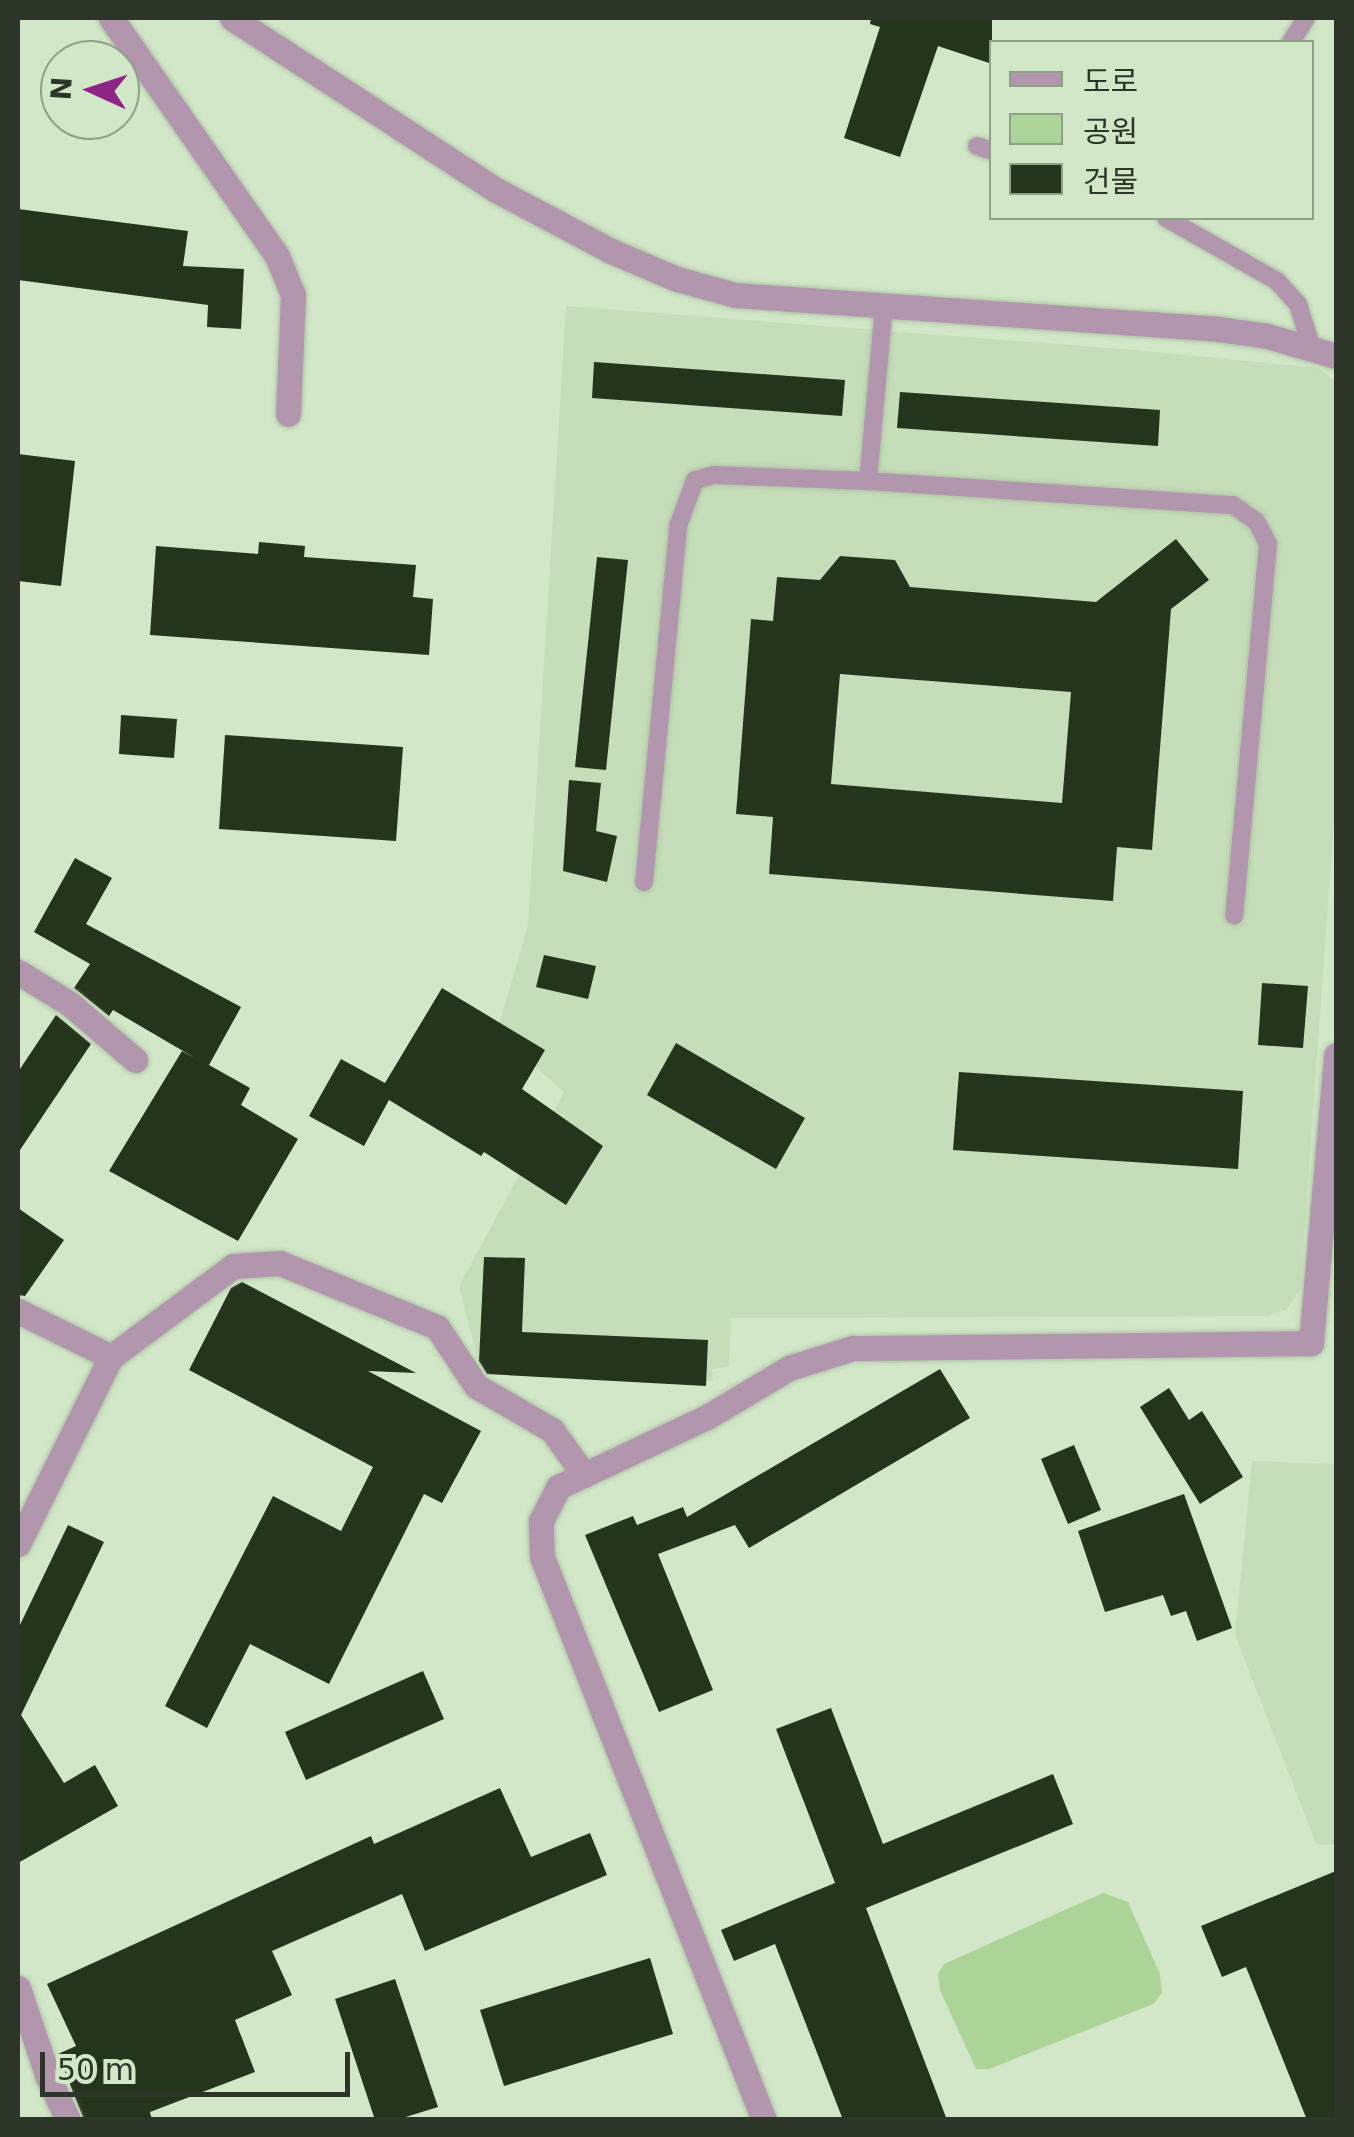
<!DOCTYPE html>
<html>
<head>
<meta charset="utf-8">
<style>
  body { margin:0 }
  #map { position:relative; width:1354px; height:2137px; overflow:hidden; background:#d2e7c8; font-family:"DejaVu Sans","Noto Sans KR",sans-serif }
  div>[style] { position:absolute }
  .built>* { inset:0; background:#c5ddb8 }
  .green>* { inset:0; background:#acd398 }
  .building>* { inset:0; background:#25351d }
  .roads { filter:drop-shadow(0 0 2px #b1c3a8) drop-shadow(0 0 2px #b1c3a8) }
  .lane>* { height:18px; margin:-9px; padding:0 9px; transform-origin:9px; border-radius:9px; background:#b196ad }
  .street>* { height:25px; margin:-12.5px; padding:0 12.5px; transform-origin:12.5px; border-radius:12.5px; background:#b196ad }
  span { translate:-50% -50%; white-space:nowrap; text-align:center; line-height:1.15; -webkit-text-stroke:10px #d2e7c8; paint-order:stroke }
  .frame { position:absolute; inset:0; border:20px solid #2d3529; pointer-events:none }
  .legend { position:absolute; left:989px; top:40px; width:325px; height:180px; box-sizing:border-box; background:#d2e7c8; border:2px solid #90a088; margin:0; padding:12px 18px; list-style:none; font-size:30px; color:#2d3529 }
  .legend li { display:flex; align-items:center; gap:20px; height:50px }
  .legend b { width:50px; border:2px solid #90a088 }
  .north { position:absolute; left:40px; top:40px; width:100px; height:100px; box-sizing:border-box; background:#d2e7c8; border:2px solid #90a088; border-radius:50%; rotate:273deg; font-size:28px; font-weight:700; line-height:40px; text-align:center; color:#2d3529 }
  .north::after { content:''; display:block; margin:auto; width:35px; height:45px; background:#8f2487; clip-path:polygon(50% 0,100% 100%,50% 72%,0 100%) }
  .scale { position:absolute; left:40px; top:2052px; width:310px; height:45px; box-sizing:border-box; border:5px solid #2d3529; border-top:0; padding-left:12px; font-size:30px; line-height:35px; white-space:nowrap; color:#2d3529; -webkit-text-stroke:8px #d2e7c8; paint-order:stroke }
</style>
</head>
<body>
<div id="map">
  <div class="built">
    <div style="clip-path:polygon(566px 306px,1135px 350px,1318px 368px,1336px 382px,1336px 795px,1300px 1290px,1286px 1310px,1268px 1316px,731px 1318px,729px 1366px,712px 1369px,713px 1381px,480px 1369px,459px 1286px,564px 1092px,497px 1032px,528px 925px)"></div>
    <div style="clip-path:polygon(1252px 1461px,1336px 1464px,1336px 1845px,1316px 1844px,1235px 1635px)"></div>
  </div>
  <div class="green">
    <div style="clip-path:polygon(1103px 1893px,1128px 1902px,1160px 1974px,1162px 1993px,1153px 2004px,989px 2069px,976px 2069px,940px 1990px,938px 1974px,944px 1964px)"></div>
  </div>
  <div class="building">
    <div style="clip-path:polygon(871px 18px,992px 18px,992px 64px,938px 46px,900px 157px,844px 138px,880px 27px,870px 24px)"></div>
    <div style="clip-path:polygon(18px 209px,188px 231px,183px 266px,244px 269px,241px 329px,207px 327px,208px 305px,18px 280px)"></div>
    <div style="clip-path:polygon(594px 362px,845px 380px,842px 416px,592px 398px)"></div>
    <div style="clip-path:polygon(900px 392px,1160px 410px,1158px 446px,897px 428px)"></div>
    <div style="clip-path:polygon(18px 454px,75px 461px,61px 586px,18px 581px)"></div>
    <div style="clip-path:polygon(evenodd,1176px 539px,1209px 580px,1171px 609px,1152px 850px,1117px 847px,1113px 901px,769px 874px,773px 817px,736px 814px,751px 619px,773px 621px,777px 577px,820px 580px,840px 556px,895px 560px,910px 587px,1096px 602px,1176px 539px,840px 674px,1071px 692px,1062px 803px,831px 784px,840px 674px)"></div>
    <div style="clip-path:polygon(259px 542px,305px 546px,304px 557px,416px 565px,413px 597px,433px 599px,429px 655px,150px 635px,156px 546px,258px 554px)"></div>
    <div style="clip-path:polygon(597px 557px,628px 560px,606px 770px,575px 767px)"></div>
    <div style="clip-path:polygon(121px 715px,177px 719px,174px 758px,119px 754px)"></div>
    <div style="clip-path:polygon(225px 735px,403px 747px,396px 841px,219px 829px)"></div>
    <div style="clip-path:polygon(569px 780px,601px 783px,596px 831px,617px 836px,607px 882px,563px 871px)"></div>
    <div style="clip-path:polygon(75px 858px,112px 878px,86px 924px,241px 1007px,209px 1065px,250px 1088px,241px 1105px,298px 1139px,238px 1241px,109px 1171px,182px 1051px,195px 1058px,113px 1010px,109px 1016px,74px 988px,90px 964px,34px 932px)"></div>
    <div style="clip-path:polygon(544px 955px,596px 966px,588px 999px,536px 987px)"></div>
    <div style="clip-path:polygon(1262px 983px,1308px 986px,1303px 1048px,1258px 1045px)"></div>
    <div style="clip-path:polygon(442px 988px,545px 1050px,522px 1089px,603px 1146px,566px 1205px,484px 1152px,481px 1156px,389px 1100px,364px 1146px,309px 1116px,341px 1059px,385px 1083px)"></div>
    <div style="clip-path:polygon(56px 1015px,91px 1044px,18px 1153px,18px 1072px)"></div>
    <div style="clip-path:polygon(676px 1043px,805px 1118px,776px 1169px,647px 1095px)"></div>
    <div style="clip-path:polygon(959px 1072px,1243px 1091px,1238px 1169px,953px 1150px)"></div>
    <div style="clip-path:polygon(18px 1208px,64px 1240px,25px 1296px,18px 1295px)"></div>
    <div style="clip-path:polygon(484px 1257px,525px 1258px,522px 1332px,708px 1340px,706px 1386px,487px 1374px,479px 1361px)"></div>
    <div style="clip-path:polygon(242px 1282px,416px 1373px,368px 1371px,481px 1431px,442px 1503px,424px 1494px,329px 1684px,250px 1644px,207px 1728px,165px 1706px,273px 1496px,341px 1531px,373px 1467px,189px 1370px,231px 1288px)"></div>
    <div style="clip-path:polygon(940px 1369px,970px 1418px,749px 1548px,735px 1525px,658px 1554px,713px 1690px,659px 1712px,585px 1535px,633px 1516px,637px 1525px,683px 1507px,687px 1517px)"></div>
    <div style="clip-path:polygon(1169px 1388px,1189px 1420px,1202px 1411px,1243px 1477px,1200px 1504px,1140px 1407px)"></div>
    <div style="clip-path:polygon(1074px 1445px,1101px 1510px,1068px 1524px,1041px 1459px)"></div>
    <div style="clip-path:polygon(1184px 1494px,1232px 1628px,1197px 1641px,1186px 1611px,1171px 1616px,1163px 1595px,1105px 1612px,1078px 1531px)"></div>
    <div style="clip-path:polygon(68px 1525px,104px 1542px,21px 1715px,64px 1783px,95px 1765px,118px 1806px,18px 1863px,18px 1629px)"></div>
    <div style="clip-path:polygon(423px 1671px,444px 1719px,306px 1780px,285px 1732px)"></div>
    <div style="clip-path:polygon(831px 1708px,883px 1844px,1053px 1774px,1073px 1824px,866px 1908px,947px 2120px,843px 2120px,775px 1944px,734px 1961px,721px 1930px,835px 1883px,776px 1729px)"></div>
    <div style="clip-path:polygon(500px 1788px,531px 1857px,590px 1833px,607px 1875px,425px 1951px,402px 1894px,272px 1951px,292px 1995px,235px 2020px,255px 2072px,150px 2112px,152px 2120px,84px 2120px,58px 2054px,76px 2046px,47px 1984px,371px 1836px,374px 1844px)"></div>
    <div style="clip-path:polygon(1336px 1871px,1336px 2120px,1307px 2120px,1246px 1967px,1222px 1977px,1201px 1926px)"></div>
    <div style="clip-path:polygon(650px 1958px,673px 2034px,504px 2086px,480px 2010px)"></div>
    <div style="clip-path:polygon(395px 1979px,438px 2107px,396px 2120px,375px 2120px,335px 1999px)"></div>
  </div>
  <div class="roads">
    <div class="lane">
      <div style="left:1291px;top:42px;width:28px;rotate:-58deg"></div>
      <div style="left:977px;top:146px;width:16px;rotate:18deg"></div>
      <div style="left:1166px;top:218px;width:128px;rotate:29.6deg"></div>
      <div style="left:1277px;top:281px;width:31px;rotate:48deg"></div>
      <div style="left:1298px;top:304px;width:44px;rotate:72.8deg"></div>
      <div style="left:868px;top:481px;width:176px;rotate:-84.8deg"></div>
      <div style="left:644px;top:882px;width:358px;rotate:-84.5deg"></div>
      <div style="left:678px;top:526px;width:49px;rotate:-69.7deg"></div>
      <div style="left:695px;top:480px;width:20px;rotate:-15deg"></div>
      <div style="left:714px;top:475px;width:154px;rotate:2.2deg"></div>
      <div style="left:868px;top:481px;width:366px;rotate:3.8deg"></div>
      <div style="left:1233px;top:505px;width:28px;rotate:35deg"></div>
      <div style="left:1256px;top:521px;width:26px;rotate:62deg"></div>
      <div style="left:1268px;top:544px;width:373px;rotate:95.2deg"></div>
    </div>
    <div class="street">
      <div style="left:111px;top:18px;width:290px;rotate:55.1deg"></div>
      <div style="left:277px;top:256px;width:42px;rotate:67.7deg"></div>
      <div style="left:293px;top:295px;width:119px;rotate:92.4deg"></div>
      <div style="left:232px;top:18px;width:315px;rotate:33.1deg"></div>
      <div style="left:496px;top:190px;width:130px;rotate:27.9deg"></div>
      <div style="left:611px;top:251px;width:72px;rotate:23deg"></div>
      <div style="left:677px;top:279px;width:60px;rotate:15.4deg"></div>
      <div style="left:735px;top:295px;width:484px;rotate:4deg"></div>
      <div style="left:1218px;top:329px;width:49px;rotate:8.1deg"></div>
      <div style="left:1267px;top:336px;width:72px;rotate:16.2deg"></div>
      <div style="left:18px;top:972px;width:61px;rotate:31.6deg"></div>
      <div style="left:70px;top:1004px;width:86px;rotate:40.7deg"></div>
      <div style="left:18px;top:1311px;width:104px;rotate:26.3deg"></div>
      <div style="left:111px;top:1357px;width:152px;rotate:-36.7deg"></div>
      <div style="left:233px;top:1266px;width:47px;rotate:-3.7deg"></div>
      <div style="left:280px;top:1263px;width:170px;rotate:22.2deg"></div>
      <div style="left:437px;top:1327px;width:71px;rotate:56.5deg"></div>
      <div style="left:476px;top:1386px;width:88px;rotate:30.1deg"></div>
      <div style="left:552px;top:1430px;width:55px;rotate:54.6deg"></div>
      <div style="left:18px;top:1544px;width:209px;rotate:-63.6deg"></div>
      <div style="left:18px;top:1988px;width:94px;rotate:71.4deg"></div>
      <div style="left:48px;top:2077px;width:47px;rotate:65.1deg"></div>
      <div style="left:764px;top:2120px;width:605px;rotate:-111.52deg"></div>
      <div style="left:542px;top:1557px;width:36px;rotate:-92deg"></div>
      <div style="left:541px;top:1521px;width:38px;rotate:-63deg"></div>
      <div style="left:558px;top:1487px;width:165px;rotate:-25.2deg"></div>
      <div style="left:707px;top:1417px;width:96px;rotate:-30.9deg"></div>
      <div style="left:789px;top:1368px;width:67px;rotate:-17.4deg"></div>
      <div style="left:853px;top:1348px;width:458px;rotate:-0.6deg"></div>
      <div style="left:1311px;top:1343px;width:289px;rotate:-85deg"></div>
    </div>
  </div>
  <div class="frame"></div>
  <ul class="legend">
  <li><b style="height:12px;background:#b196ad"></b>도로</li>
  <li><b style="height:28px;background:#acd398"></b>공원</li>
  <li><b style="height:28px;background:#25351d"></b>건물</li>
  </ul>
  <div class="north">N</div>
  <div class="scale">50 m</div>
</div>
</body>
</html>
